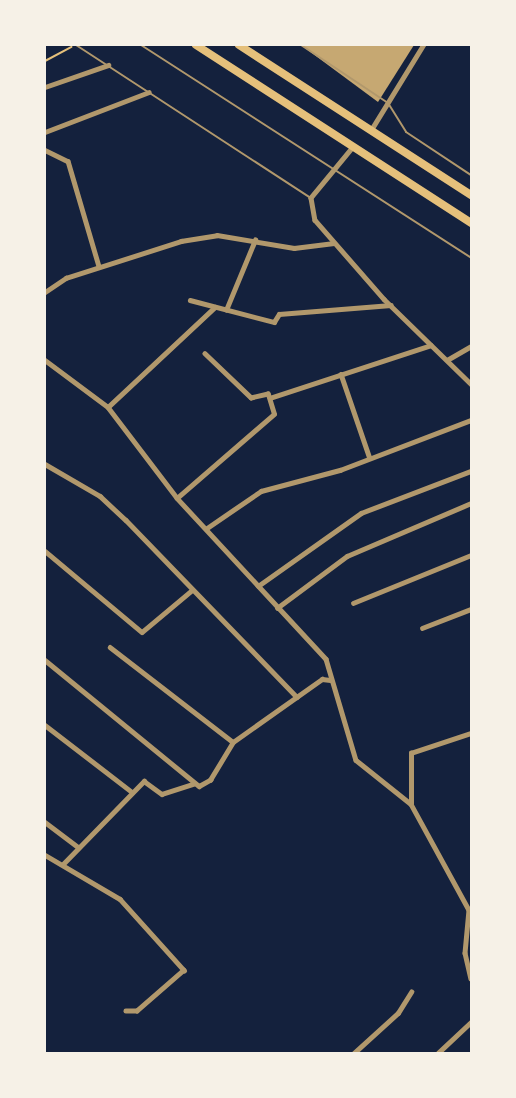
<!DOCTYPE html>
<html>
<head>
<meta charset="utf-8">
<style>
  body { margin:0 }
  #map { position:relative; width:516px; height:1098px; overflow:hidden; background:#14213d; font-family:Arial,sans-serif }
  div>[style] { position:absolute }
  .building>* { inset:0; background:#c6a872 }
  .path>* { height:2px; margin:-1px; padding:0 1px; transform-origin:1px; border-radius:1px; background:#e5c07b }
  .service>* { height:2px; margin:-1px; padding:0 1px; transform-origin:1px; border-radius:1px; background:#b1986c }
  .minor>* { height:4.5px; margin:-2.25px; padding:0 2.25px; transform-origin:2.25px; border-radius:2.25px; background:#b1986c }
  .trunk>* { height:8px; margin:-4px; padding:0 4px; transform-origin:4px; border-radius:4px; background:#e5c07b }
  span { translate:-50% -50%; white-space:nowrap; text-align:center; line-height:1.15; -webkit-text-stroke:5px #f6f1e7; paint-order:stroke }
  .frame { position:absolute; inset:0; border:46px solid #f6f1e7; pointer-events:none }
</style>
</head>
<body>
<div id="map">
  <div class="building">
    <div style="clip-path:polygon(301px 45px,414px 45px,378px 102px)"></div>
  </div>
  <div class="path">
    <div style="left:45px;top:61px;width:30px;rotate:-28deg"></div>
  </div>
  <div class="service">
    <div style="left:76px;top:45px;width:280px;rotate:33.1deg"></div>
    <div style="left:141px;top:45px;width:393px;rotate:32.8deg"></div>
    <div style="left:301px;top:45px;width:105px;rotate:33.7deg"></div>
    <div style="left:388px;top:103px;width:34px;rotate:58deg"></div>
    <div style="left:406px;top:132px;width:78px;rotate:33.5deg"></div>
  </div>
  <div class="minor">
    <div style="left:45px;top:87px;width:67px;rotate:-19.2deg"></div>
    <div style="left:371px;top:130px;width:100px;rotate:-58.5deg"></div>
    <div style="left:45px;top:132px;width:111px;rotate:-21deg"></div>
    <div style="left:353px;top:147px;width:66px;rotate:129.5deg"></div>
    <div style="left:311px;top:198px;width:22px;rotate:80deg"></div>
    <div style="left:315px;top:220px;width:105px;rotate:48.9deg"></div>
    <div style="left:384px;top:299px;width:122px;rotate:44.3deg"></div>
    <div style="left:45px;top:150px;width:25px;rotate:26deg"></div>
    <div style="left:68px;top:161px;width:109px;rotate:73.6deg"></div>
    <div style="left:45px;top:292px;width:25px;rotate:-34deg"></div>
    <div style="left:66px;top:278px;width:121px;rotate:-17.8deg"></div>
    <div style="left:181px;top:241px;width:36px;rotate:-9deg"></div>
    <div style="left:217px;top:235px;width:78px;rotate:9.6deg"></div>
    <div style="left:294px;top:248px;width:40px;rotate:-7.1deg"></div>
    <div style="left:190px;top:300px;width:87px;rotate:14.7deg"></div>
    <div style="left:274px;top:322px;width:9px;rotate:-58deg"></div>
    <div style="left:279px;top:314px;width:112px;rotate:-4.6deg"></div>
    <div style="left:226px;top:310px;width:76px;rotate:-67.5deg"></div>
    <div style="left:45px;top:360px;width:79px;rotate:36.7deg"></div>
    <div style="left:108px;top:407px;width:114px;rotate:52.8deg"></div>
    <div style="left:177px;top:498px;width:219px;rotate:47.2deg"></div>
    <div style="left:326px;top:659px;width:105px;rotate:73.5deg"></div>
    <div style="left:356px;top:760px;width:70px;rotate:38.7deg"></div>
    <div style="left:411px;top:804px;width:121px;rotate:61.3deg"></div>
    <div style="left:469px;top:910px;width:43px;rotate:95.3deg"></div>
    <div style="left:465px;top:953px;width:26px;rotate:77deg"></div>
    <div style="left:447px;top:360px;width:28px;rotate:-30deg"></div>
    <div style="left:341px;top:374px;width:87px;rotate:71.1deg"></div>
    <div style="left:270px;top:398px;width:169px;rotate:-18.2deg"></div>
    <div style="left:108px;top:407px;width:146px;rotate:-43.1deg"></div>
    <div style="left:45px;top:464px;width:64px;rotate:30.2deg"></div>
    <div style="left:100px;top:496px;width:35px;rotate:43deg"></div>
    <div style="left:126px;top:520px;width:246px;rotate:46deg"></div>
    <div style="left:177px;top:498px;width:128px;rotate:-40.9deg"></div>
    <div style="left:274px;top:414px;width:21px;rotate:-107deg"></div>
    <div style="left:268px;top:394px;width:17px;rotate:167deg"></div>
    <div style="left:251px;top:398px;width:64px;rotate:-136.3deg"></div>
    <div style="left:207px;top:528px;width:65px;rotate:-34.4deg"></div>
    <div style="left:261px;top:491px;width:82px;rotate:-14.9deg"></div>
    <div style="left:340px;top:470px;width:140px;rotate:-20.9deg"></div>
    <div style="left:45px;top:551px;width:126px;rotate:39.9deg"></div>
    <div style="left:142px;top:632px;width:65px;rotate:-40deg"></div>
    <div style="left:258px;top:586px;width:126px;rotate:-35.3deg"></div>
    <div style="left:361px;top:513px;width:118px;rotate:-20.9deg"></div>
    <div style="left:353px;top:603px;width:127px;rotate:-22.1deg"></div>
    <div style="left:277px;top:608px;width:87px;rotate:-36.6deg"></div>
    <div style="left:347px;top:556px;width:135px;rotate:-23.1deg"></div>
    <div style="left:422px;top:628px;width:53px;rotate:-21.2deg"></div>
    <div style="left:110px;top:647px;width:155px;rotate:37.7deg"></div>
    <div style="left:45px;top:660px;width:199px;rotate:39.3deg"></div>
    <div style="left:199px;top:786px;width:13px;rotate:-29deg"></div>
    <div style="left:210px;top:780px;width:44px;rotate:-58.8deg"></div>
    <div style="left:233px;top:742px;width:109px;rotate:-35.3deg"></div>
    <div style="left:322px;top:679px;width:8px;rotate:7deg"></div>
    <div style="left:45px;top:725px;width:110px;rotate:37.6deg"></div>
    <div style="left:411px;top:803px;width:50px;rotate:-90deg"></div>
    <div style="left:411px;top:753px;width:63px;rotate:-18.4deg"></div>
    <div style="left:45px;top:822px;width:41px;rotate:37.1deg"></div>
    <div style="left:45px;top:855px;width:87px;rotate:30.4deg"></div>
    <div style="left:120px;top:899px;width:96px;rotate:48deg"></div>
    <div style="left:184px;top:970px;width:62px;rotate:138.9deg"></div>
    <div style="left:137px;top:1011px;width:11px;rotate:180deg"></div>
    <div style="left:63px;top:864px;width:116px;rotate:-45.7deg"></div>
    <div style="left:144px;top:781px;width:22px;rotate:36deg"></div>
    <div style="left:162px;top:794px;width:33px;rotate:-18deg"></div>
    <div style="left:354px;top:1053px;width:59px;rotate:-42.3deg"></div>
    <div style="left:398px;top:1013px;width:25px;rotate:-58deg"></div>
    <div style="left:438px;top:1053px;width:45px;rotate:-43.2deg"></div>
  </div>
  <div class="trunk">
    <div style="left:196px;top:45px;width:328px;rotate:32.9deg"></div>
    <div style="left:239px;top:45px;width:276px;rotate:32.9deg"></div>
  </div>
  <div class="frame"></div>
</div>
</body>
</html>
